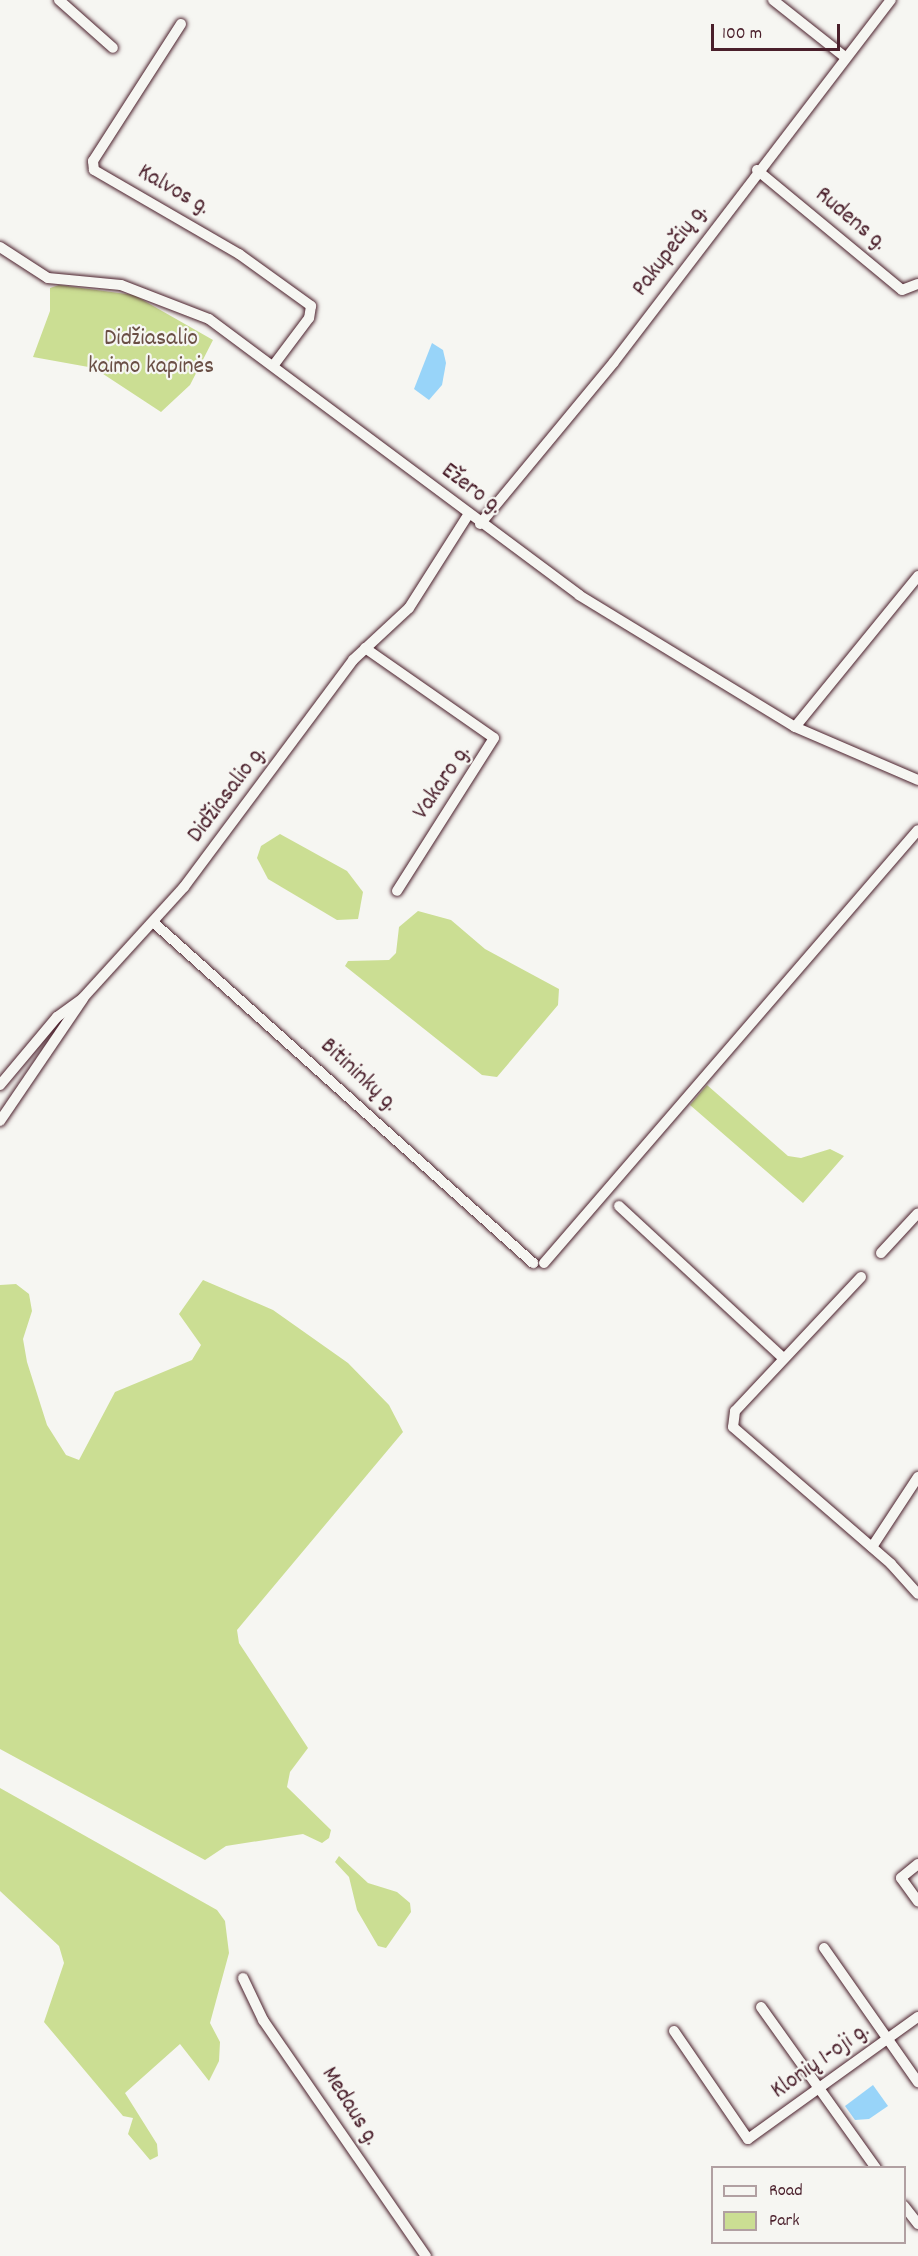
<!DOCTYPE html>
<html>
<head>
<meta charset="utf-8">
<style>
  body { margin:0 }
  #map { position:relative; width:918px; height:2256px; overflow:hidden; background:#f6f6f2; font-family:Dekko,sans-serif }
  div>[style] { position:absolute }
  .green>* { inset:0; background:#cbde93 }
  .water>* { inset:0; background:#98d4f9 }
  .roads { filter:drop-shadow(0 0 2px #4a1f2b) drop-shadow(0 0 2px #4a1f2b) }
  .minor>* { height:10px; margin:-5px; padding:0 5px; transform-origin:5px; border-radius:5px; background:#f6f6f2 }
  span { translate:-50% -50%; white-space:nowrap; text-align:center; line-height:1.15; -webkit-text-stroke:4.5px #f6f6f2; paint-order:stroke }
  .street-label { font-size:24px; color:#4a1f2b }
  .park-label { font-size:24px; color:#6a4f45 }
  .legend { position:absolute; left:711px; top:2166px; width:195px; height:78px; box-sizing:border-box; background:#f6f6f2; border:2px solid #b1a0a2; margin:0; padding:8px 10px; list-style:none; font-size:18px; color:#4a1f2b }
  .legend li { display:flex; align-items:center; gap:12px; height:30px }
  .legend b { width:30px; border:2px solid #b1a0a2 }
  .scale { position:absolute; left:711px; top:24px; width:129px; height:27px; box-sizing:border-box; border:3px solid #4a1f2b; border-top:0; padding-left:8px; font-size:18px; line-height:21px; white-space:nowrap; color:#4a1f2b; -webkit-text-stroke:4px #f6f6f2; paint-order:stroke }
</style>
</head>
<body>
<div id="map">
  <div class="green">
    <div style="clip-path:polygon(59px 285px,134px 295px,213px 340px,190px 385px,161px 412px,94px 368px,33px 357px,50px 311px,50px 288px)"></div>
    <div style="clip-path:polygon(280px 834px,347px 871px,363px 892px,358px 919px,337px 920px,268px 879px,257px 858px,261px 846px)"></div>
    <div style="clip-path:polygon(418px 911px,451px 920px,485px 949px,559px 989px,558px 1005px,497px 1077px,482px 1075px,345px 966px,348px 961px,389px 960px,396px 953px,399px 927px)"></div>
    <div style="clip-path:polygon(707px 1085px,788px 1156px,801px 1158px,830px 1149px,844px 1156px,803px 1203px,690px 1105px)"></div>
    <div style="clip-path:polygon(203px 1280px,273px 1310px,348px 1363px,389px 1405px,403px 1432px,237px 1630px,239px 1643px,308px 1748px,290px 1772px,287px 1787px,331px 1830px,329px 1838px,322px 1843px,303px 1834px,226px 1846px,205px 1860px,0 1749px,0 1285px,16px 1284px,29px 1294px,32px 1311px,23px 1339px,27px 1362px,47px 1425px,66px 1455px,79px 1460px,115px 1392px,192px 1360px,201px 1345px,179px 1314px)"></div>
    <div style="clip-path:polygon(0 1788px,217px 1910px,225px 1921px,229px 1953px,210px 2023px,220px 2042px,219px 2061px,209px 2081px,180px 2044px,125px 2093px,157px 2144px,158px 2156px,150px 2160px,128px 2134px,133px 2118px,123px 2116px,44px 2022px,64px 1963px,59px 1946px,0 1891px)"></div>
    <div style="clip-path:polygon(339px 1856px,368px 1883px,397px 1892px,410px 1903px,411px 1912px,386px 1948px,378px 1946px,357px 1910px,349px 1877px,335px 1862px)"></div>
  </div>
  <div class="water">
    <div style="clip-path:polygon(432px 343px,443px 350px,446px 363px,442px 385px,429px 400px,414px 389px)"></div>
    <div style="clip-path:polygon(873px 2085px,888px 2106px,869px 2119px,855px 2120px,845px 2106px)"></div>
  </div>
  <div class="roads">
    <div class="minor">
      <div style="left:59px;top:0;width:72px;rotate:41.6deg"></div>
      <div style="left:773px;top:0;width:92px;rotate:38.4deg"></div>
      <div style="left:181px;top:24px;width:163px;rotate:122.7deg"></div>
      <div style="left:93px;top:161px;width:9px;rotate:84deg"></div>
      <div style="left:94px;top:170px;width:168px;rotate:30.1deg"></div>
      <div style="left:239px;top:254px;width:89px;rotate:35.8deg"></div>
      <div style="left:311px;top:306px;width:12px;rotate:99deg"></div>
      <div style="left:309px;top:318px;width:60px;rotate:126.9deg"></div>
      <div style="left:757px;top:170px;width:188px;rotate:39.6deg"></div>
      <div style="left:902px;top:290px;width:17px;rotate:-21deg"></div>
      <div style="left:0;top:247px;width:57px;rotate:32.9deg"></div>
      <div style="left:48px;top:278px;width:73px;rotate:5.5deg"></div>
      <div style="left:121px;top:285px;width:94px;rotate:21.1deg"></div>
      <div style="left:209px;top:319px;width:462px;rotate:36.7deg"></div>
      <div style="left:579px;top:595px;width:253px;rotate:31.4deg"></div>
      <div style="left:795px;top:727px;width:134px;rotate:23.3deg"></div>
      <div style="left:480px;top:524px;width:210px;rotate:-50.4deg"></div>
      <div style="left:614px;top:362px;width:456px;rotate:-52.6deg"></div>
      <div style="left:365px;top:648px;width:157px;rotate:34.9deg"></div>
      <div style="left:494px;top:738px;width:181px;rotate:122.4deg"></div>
      <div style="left:795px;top:727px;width:195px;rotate:-50.8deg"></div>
      <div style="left:153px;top:922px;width:511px;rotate:41.9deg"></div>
      <div style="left:0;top:1085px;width:89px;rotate:-50deg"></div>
      <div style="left:57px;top:1017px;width:32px;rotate:-36deg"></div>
      <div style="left:83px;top:998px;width:150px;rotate:-47.7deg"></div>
      <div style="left:184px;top:887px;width:283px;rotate:-53.3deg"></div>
      <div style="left:353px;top:660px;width:76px;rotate:-42.9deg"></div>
      <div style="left:409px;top:608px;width:110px;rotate:-57.6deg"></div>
      <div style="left:0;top:1121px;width:148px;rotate:-55.8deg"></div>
      <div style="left:619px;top:1206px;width:222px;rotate:42.8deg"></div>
      <div style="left:881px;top:1253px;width:54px;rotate:-47.2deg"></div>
      <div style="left:544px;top:1263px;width:572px;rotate:-49.18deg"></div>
      <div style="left:861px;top:1277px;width:184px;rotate:133.2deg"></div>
      <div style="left:735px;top:1411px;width:16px;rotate:97deg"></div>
      <div style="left:733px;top:1427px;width:209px;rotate:40.9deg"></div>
      <div style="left:891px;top:1564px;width:40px;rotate:48deg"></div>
      <div style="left:872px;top:1547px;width:84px;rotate:-56.7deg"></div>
      <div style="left:918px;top:1864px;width:22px;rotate:141deg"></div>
      <div style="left:901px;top:1878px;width:29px;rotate:54deg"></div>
      <div style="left:824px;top:1948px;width:164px;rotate:55deg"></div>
      <div style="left:243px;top:1978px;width:47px;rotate:64.5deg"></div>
      <div style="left:263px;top:2020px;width:287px;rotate:55.4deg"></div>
      <div style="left:761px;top:2007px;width:198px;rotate:54.5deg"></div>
      <div style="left:674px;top:2031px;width:131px;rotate:55.6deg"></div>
      <div style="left:748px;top:2139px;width:209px;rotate:-35.7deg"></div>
      <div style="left:904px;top:2206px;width:23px;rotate:52deg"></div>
    </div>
  </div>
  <div class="street-label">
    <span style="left:173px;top:191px;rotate:30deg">Kalvos g.</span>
    <span style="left:850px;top:220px;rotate:40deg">Rudens g.</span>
    <span style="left:671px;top:251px;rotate:-53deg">Pakupečių g.</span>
    <span style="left:471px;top:490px;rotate:37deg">Ežero g.</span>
    <span style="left:443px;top:783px;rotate:-56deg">Vakaro g.</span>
    <span style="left:228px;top:795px;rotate:-53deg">Didžiasalio g.</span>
    <span style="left:358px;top:1076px;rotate:43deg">Bitininkų g.</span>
    <span style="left:821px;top:2062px;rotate:-35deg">Klonių 1-oji g.</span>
    <span style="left:349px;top:2107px;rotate:58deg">Medaus g.</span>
  </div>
  <div class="park-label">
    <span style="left:151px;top:354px">Didžiasalio<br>kaimo kapinės</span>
  </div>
  <ul class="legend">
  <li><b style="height:8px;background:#f6f6f2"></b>Road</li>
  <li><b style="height:16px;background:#cbde93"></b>Park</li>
  </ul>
  <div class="scale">100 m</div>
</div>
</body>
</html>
